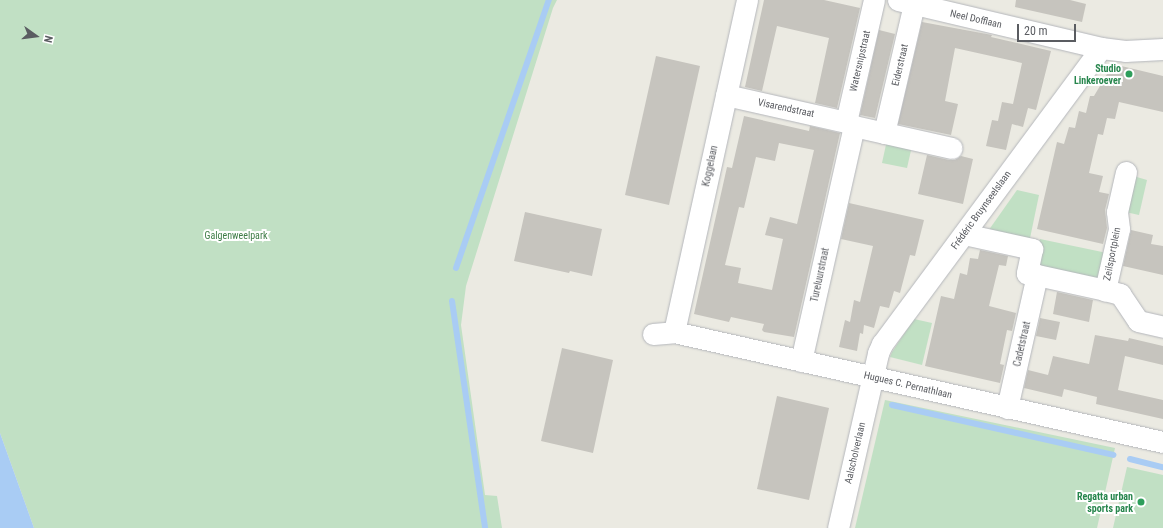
<!DOCTYPE html>
<html>
<head>
<meta charset="utf-8">
<style>
  body { margin:0 }
  #map { position:relative; width:1163px; height:528px; overflow:hidden; background:#ebeae2; font-family:"Roboto Condensed",sans-serif }
  div>[style] { position:absolute }
  .green>* { inset:0; background:#c1e0c4 }
  .water>* { inset:0; background:#a9ccf4 }
  .stream>* { height:6px; margin:-3px; padding:0 3px; transform-origin:3px; border-radius:3px; background:#a9ccf4 }
  .building>* { inset:0; background:#c6c4be }
  .roads { filter:drop-shadow(0 0 1px #b4b6bb) drop-shadow(0 0 1px #b4b6bb) }
  .street>* { height:21px; margin:-10.5px; padding:0 10.5px; transform-origin:10.5px; border-radius:10.5px; background:#fff }
  .dots>* { width:11px; height:11px; translate:-50% -50%; box-sizing:border-box; border:2px solid #fff; border-radius:50% }
  span { translate:-50% -50%; white-space:nowrap; text-align:center; line-height:1.15; -webkit-text-stroke:4px #fff; paint-order:stroke }
  .street-label { font-size:10px; color:#5a5c61 }
  .leisure-label { font-size:10px; color:#27864d; font-weight:700 }
  .right { translate:-100% -50%; text-align:right }
  .park-label { font-size:10px; color:#3e7c46 }
  .north { position:absolute; left:16px; top:16px; width:40px; height:40px; -webkit-text-stroke:3px #fff; paint-order:stroke; rotate:104deg; font-size:11px; font-weight:700; line-height:16px; text-align:center; color:#5a5c61 }
  .north::after { content:''; display:block; margin:auto; width:14px; height:18px; background:#5a5c61; clip-path:polygon(50% 0,100% 100%,50% 72%,0 100%) }
  .scale { position:absolute; left:1017px; top:24px; width:59px; height:18px; box-sizing:border-box; border:2px solid #5a5c61; border-top:0; padding-left:5px; font-size:12px; line-height:14px; white-space:nowrap; color:#5a5c61; -webkit-text-stroke:3px #fff; paint-order:stroke }
</style>
</head>
<body>
<div id="map">
  <div class="green">
    <div style="clip-path:polygon(0 0,557px 0,553px 8px,466px 286px,461px 325px,485px 495px,497px 496px,502px 528px,34px 528px,0 433px)"></div>
    <div style="clip-path:polygon(887px 140px,912px 146px,907px 168px,882px 163px)"></div>
    <div style="clip-path:polygon(1130px 175px,1147px 180px,1139px 215px,1121px 211px)"></div>
    <div style="clip-path:polygon(1017px 190px,1039px 195px,1029px 243px,986px 234px)"></div>
    <div style="clip-path:polygon(1040px 239px,1107px 253px,1101px 283px,1033px 268px)"></div>
    <div style="clip-path:polygon(914px 319px,932px 323px,922px 365px,890px 357px,892px 352px)"></div>
    <div style="clip-path:polygon(885px 400px,1115px 448px,1097px 528px,855px 528px)"></div>
    <div style="clip-path:polygon(1127px 467px,1163px 475px,1163px 528px,1113px 528px)"></div>
  </div>
  <div class="water">
    <div style="clip-path:polygon(0 433px,10px 461px,34px 528px,0 528px)"></div>
  </div>
  <div class="stream">
    <div style="left:456px;top:268px;width:284px;rotate:-70.9deg"></div>
    <div style="left:452px;top:301px;width:229px;rotate:81.7deg"></div>
    <div style="left:892px;top:405px;width:227px;rotate:12.7deg"></div>
    <div style="left:1130px;top:459px;width:34px;rotate:14deg"></div>
  </div>
  <div class="building">
    <div style="clip-path:polygon(764px 0,824px 0,860px 8px,837px 108px,815px 103px,829px 38px,777px 26px,762px 91px,745px 87px)"></div>
    <div style="clip-path:polygon(1016px 0,1070px 0,1086px 4px,1082px 22px,1015px 7px)"></div>
    <div style="clip-path:polygon(922px 22px,992px 35px,991px 37px,1051px 51px,1036px 110px,1028px 108px,1023px 127px,1012px 124px,1006px 150px,986px 146px,992px 120px,998px 121px,1002px 102px,1013px 104px,1022px 63px,955px 48px,945px 101px,958px 104px,951px 135px,898px 124px)"></div>
    <div style="clip-path:polygon(879px 30px,895px 34px,875px 118px,860px 115px)"></div>
    <div style="clip-path:polygon(656px 56px,700px 66px,669px 205px,625px 195px)"></div>
    <div style="clip-path:polygon(1113px 64px,1163px 76px,1163px 112px,1119px 102px,1115px 119px,1107px 118px,1103px 135px,1098px 134px,1089px 173px,1103px 176px,1099px 192px,1109px 194px,1105px 210px,1107px 228px,1103px 244px,1037px 229px,1057px 142px,1064px 144px,1069px 127px,1075px 128px,1079px 111px,1086px 113px,1090px 96px,1094px 96px)"></div>
    <div style="clip-path:polygon(evenodd,744px 116px,809px 131px,810px 126px,840px 133px,794px 337px,764px 332px,762px 330px,764px 324px,731px 317px,729px 322px,694px 314px,727px 167px,732px 168px,744px 116px,779px 143px,814px 150px,797px 224px,770px 217px,765px 235px,783px 239px,772px 290px,738px 283px,741px 268px,725px 265px,739px 207px,744px 208px,756px 157px,775px 161px,779px 143px)"></div>
    <div style="clip-path:polygon(927px 155px,949px 160px,955px 160px,961px 156px,973px 159px,963px 204px,918px 194px)"></div>
    <div style="clip-path:polygon(849px 203px,924px 220px,915px 256px,910px 255px,900px 293px,894px 291px,889px 308px,880px 306px,874px 328px,864px 325px,863px 334px,860px 333px,857px 351px,839px 347px,845px 320px,850px 322px,854px 300px,860px 302px,873px 246px,841px 239px)"></div>
    <div style="clip-path:polygon(525px 212px,602px 229px,592px 276px,570px 271px,569px 273px,514px 261px)"></div>
    <div style="clip-path:polygon(1131px 230px,1153px 235px,1151px 244px,1163px 246px,1163px 275px,1123px 266px)"></div>
    <div style="clip-path:polygon(980px 250px,1008px 256px,1006px 266px,999px 265px,989px 306px,1016px 313px,1012px 331px,1007px 330px,1000px 364px,1004px 365px,1000px 383px,925px 366px,941px 296px,954px 299px,960px 273px,967px 275px,970px 258px,978px 259px)"></div>
    <div style="clip-path:polygon(1057px 292px,1093px 300px,1089px 322px,1053px 314px)"></div>
    <div style="clip-path:polygon(1040px 318px,1060px 322px,1056px 340px,1036px 336px)"></div>
    <div style="clip-path:polygon(1095px 335px,1128px 341px,1129px 338px,1163px 346px,1163px 365px,1125px 356px,1118px 390px,1163px 400px,1163px 419px,1096px 404px,1097px 397px,1064px 389px,1062px 397px,1024px 388px,1028px 370px,1048px 375px,1053px 356px,1089px 364px)"></div>
    <div style="clip-path:polygon(562px 348px,613px 360px,593px 453px,541px 441px)"></div>
    <div style="clip-path:polygon(777px 396px,829px 408px,809px 500px,757px 489px)"></div>
  </div>
  <div class="roads">
    <div class="street">
      <div style="left:898px;top:0;width:209px;rotate:13.3deg"></div>
      <div style="left:1101px;top:48px;width:24px;rotate:7deg"></div>
      <div style="left:1125px;top:51px;width:38px;rotate:-3deg"></div>
      <div style="left:726px;top:95px;width:123px;rotate:12.7deg"></div>
      <div style="left:846px;top:122px;width:9px;rotate:27deg"></div>
      <div style="left:846px;top:122px;width:125px;rotate:-77.1deg"></div>
      <div style="left:884px;top:133px;width:132px;rotate:-76.9deg"></div>
      <div style="left:1126px;top:172px;width:41px;rotate:102.7deg"></div>
      <div style="left:1117px;top:212px;width:17px;rotate:83deg"></div>
      <div style="left:1119px;top:229px;width:63px;rotate:102.9deg"></div>
      <div style="left:1105px;top:290px;width:16px;rotate:15deg"></div>
      <div style="left:1120px;top:294px;width:32px;rotate:56deg"></div>
      <div style="left:1138px;top:321px;width:26px;rotate:13deg"></div>
      <div style="left:964px;top:234px;width:70px;rotate:12.4deg"></div>
      <div style="left:1032px;top:249px;width:25px;rotate:102deg"></div>
      <div style="left:1027px;top:273px;width:10px;rotate:11deg"></div>
      <div style="left:674px;top:332px;width:340px;rotate:-77.6deg"></div>
      <div style="left:653px;top:334px;width:21px;rotate:-5deg"></div>
      <div style="left:674px;top:332px;width:501px;rotate:12.68deg"></div>
      <div style="left:801px;top:361px;width:241px;rotate:-77.3deg"></div>
      <div style="left:854px;top:126px;width:100px;rotate:12.7deg"></div>
      <div style="left:1007px;top:408px;width:136px;rotate:-77.3deg"></div>
      <div style="left:1037px;top:275px;width:70px;rotate:12.4deg"></div>
      <div style="left:838px;top:528px;width:180px;rotate:-77.1deg"></div>
      <div style="left:878px;top:353px;width:10px;rotate:-66deg"></div>
      <div style="left:882px;top:344px;width:368px;rotate:-53.5deg"></div>
    </div>
  </div>
  <div class="dots">
    <div style="left:1129px;top:74px;background:#2e9e5b"></div>
    <div style="left:1141px;top:502px;background:#2e9e5b"></div>
  </div>
  <div class="street-label">
    <span style="left:976px;top:19px;rotate:13deg">Neel Dofflaan</span>
    <span style="left:860px;top:61px;rotate:-77deg">Watersnipstraat</span>
    <span style="left:900px;top:65px;rotate:-77deg">Eiderstraat</span>
    <span style="left:786px;top:108px;rotate:12deg">Visarendstraat</span>
    <span style="left:710px;top:166px;rotate:-78deg">Koggelaan</span>
    <span style="left:981px;top:210px;rotate:-54deg">Frédéric Bruynseelslaan</span>
    <span style="left:1112px;top:254px;rotate:-79deg">Zeilsportplein</span>
    <span style="left:820px;top:275px;rotate:-78deg">Tureluurstraat</span>
    <span style="left:1022px;top:344px;rotate:-77deg">Cadetstraat</span>
    <span style="left:908px;top:385px;rotate:13deg">Hugues C. Pernathlaan</span>
    <span style="left:855px;top:453px;rotate:-77deg">Aalscholverlaan</span>
  </div>
  <div class="leisure-label">
    <span class="right" style="left:1121px;top:74px">Studio<br>Linkeroever</span>
    <span class="right" style="left:1133px;top:502px">Regatta urban<br>sports park</span>
  </div>
  <div class="park-label">
    <span style="left:236px;top:236px">Galgenweelpark</span>
  </div>
  <div class="north">N</div>
  <div class="scale">20 m</div>
</div>
</body>
</html>
